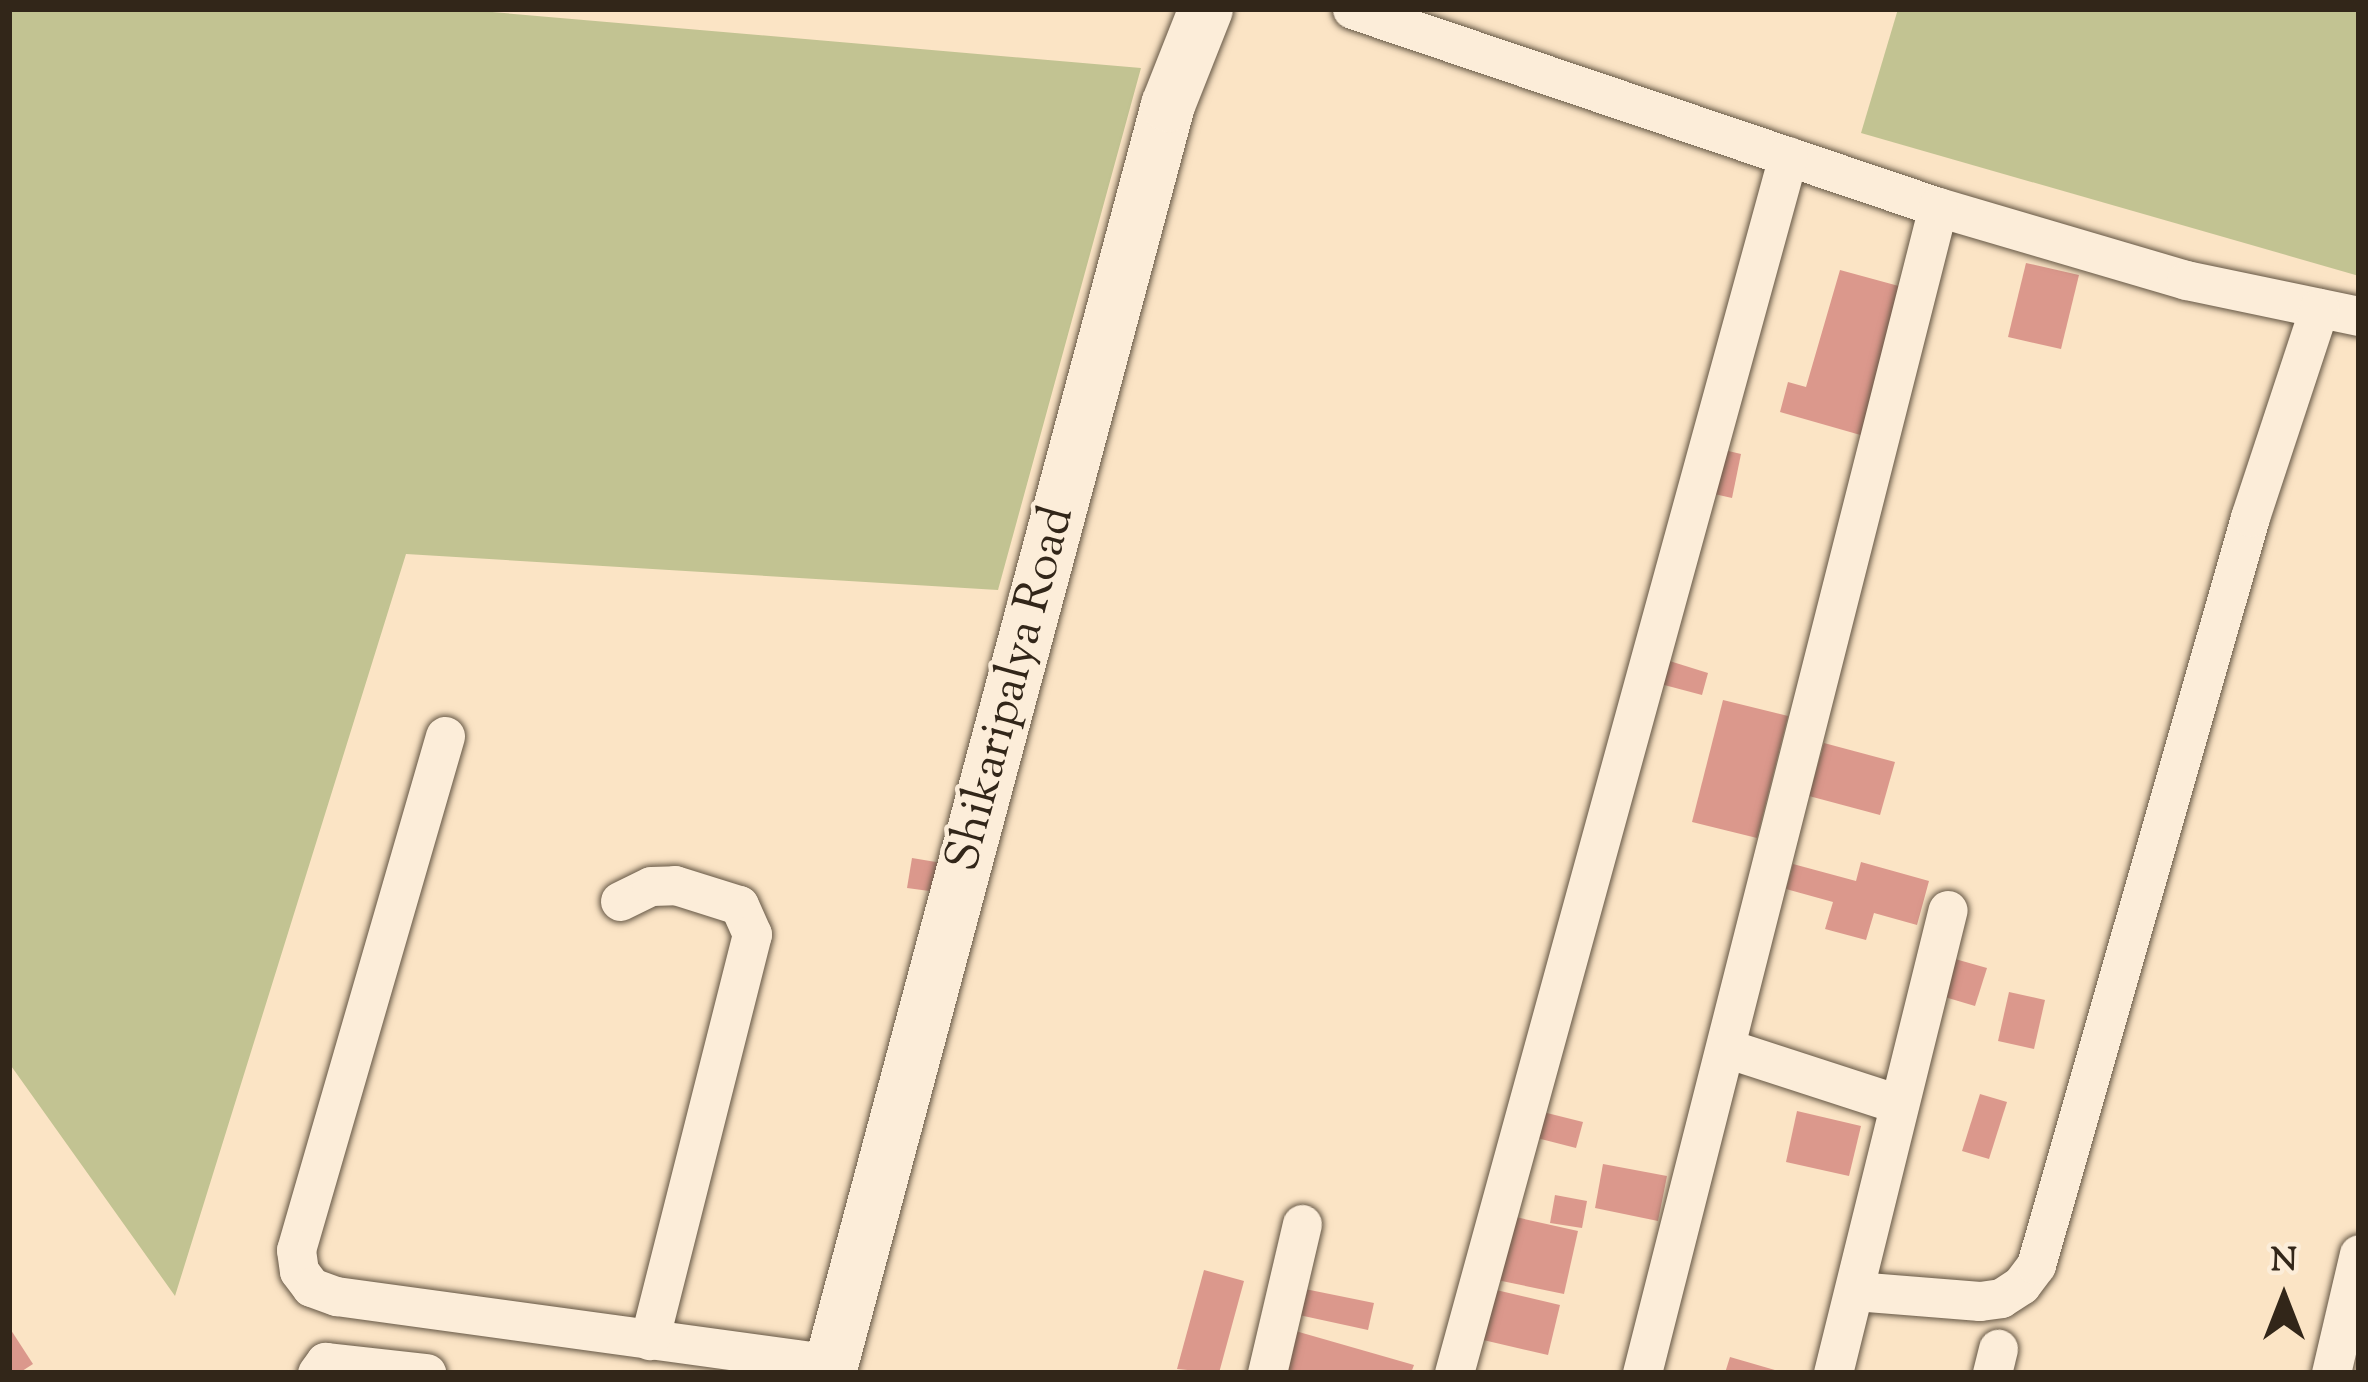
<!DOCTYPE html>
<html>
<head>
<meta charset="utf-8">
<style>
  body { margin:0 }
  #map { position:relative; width:2368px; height:1382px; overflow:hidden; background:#fbe4c5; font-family:"Sorts Mill Goudy",serif }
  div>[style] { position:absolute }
  .green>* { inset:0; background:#c2c392 }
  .building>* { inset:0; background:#db988c }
  .roads { filter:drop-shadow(0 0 3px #645644) drop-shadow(0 0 3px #645644) }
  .street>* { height:39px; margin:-19.5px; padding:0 19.5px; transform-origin:19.5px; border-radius:19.5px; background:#fcedd9 }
  .secondary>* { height:54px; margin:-27px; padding:0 27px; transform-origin:27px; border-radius:27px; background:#fcedd9 }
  span { translate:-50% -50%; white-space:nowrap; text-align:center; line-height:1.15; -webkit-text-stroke:9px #fcedd9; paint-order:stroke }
  .street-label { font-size:48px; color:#322619 }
  .frame { position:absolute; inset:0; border:12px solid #322619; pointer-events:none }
  .north { position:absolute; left:2224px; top:1238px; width:120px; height:120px; -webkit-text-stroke:9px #fcedd9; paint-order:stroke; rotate:0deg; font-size:33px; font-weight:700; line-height:48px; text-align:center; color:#322619 }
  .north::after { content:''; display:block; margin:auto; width:42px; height:54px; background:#322619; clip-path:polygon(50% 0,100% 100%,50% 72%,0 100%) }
</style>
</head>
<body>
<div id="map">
  <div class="green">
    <div style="clip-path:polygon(9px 9px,457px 9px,1141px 68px,998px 590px,406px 554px,175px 1296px,9px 1063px)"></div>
    <div style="clip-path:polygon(1898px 9px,2359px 9px,2359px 276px,1861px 133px)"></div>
  </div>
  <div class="building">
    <div style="clip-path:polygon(2026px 263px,2079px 275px,2061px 349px,2008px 337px)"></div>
    <div style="clip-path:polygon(1840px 270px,1906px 288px,1864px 436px,1780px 412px,1788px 382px,1806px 387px)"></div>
    <div style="clip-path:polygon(1720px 449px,1741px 454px,1732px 498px,1710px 493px)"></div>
    <div style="clip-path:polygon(1660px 658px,1708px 673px,1702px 695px,1653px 682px)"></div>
    <div style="clip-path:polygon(1723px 700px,1788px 716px,1757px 838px,1692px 822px)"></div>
    <div style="clip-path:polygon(1824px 743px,1895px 762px,1880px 815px,1809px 796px)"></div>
    <div style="clip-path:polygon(912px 858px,948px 864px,944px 893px,907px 888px)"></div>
    <div style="clip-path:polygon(1861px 862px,1929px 881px,1917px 925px,1874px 913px,1866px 940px,1825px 929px,1833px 902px,1786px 889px,1793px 864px,1856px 881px)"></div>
    <div style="clip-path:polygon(1948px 957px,1987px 968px,1975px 1006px,1938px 995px)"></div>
    <div style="clip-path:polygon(2009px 992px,2045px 1000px,2034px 1049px,1998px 1041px)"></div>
    <div style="clip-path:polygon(1980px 1094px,2007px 1102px,1989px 1159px,1962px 1151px)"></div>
    <div style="clip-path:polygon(1797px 1111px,1861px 1126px,1849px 1176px,1786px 1162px)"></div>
    <div style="clip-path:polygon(1543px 1112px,1583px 1122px,1576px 1148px,1537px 1138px)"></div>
    <div style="clip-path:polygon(1603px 1164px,1667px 1176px,1658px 1221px,1595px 1208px)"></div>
    <div style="clip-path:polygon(1555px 1195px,1587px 1201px,1582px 1228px,1550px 1223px)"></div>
    <div style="clip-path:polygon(1511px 1216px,1578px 1231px,1564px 1294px,1497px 1280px)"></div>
    <div style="clip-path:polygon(1204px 1270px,1244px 1281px,1219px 1373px,1177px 1369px)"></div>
    <div style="clip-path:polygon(1305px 1289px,1374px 1303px,1368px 1330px,1299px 1315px)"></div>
    <div style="clip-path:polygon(1492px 1289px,1560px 1305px,1548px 1355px,1479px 1339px)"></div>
    <div style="clip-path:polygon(9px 1327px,33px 1364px,19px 1373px,9px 1373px)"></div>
    <div style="clip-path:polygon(1292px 1330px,1414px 1365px,1411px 1373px,1279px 1373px)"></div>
    <div style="clip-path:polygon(1730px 1357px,1782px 1372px,1782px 1373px,1725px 1373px)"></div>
  </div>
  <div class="roads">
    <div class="street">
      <div style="left:1352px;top:9px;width:619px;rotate:18.67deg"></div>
      <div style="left:1938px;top:207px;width:259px;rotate:16.4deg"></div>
      <div style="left:2186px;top:280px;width:177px;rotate:11.8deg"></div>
      <div style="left:445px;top:736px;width:535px;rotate:106.17deg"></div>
      <div style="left:296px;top:1250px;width:21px;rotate:82deg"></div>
      <div style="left:299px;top:1271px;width:20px;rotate:53deg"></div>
      <div style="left:311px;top:1287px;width:27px;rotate:20deg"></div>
      <div style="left:336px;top:1296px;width:500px;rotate:7.8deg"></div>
      <div style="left:620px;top:901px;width:34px;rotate:-26deg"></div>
      <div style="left:651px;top:886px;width:24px;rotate:-2deg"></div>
      <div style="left:675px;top:885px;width:67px;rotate:17.4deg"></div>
      <div style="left:739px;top:905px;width:32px;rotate:66deg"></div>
      <div style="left:752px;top:934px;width:419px;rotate:104.2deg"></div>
      <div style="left:1726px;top:1048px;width:181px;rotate:18deg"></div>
      <div style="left:1855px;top:1291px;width:125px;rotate:4.6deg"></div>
      <div style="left:1980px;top:1301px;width:21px;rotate:-8deg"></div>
      <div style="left:2001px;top:1298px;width:24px;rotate:-33deg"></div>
      <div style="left:2021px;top:1285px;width:25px;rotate:-53deg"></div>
      <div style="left:2036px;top:1265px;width:778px;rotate:-74.03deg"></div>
      <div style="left:2250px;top:517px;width:220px;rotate:-71.7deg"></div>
      <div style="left:317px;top:1373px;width:14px;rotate:-54deg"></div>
      <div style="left:325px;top:1362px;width:102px;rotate:6.2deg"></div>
      <div style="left:1267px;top:1373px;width:153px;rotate:-76.8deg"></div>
      <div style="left:1454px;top:1373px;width:1262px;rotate:-74.65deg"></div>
      <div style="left:1642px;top:1373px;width:1203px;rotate:-75.76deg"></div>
      <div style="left:1833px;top:1373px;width:477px;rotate:-76.1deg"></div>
      <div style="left:1992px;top:1373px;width:25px;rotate:-76deg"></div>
      <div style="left:2331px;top:1373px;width:122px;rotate:-76.8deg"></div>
    </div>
    <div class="secondary">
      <div style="left:829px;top:1373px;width:1313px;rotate:-75.03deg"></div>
      <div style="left:1168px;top:105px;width:103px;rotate:-68.4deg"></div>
    </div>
  </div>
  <div class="street-label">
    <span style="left:1012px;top:689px;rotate:-75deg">Shikaripalya Road</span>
  </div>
  <div class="frame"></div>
  <div class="north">N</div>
</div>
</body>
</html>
